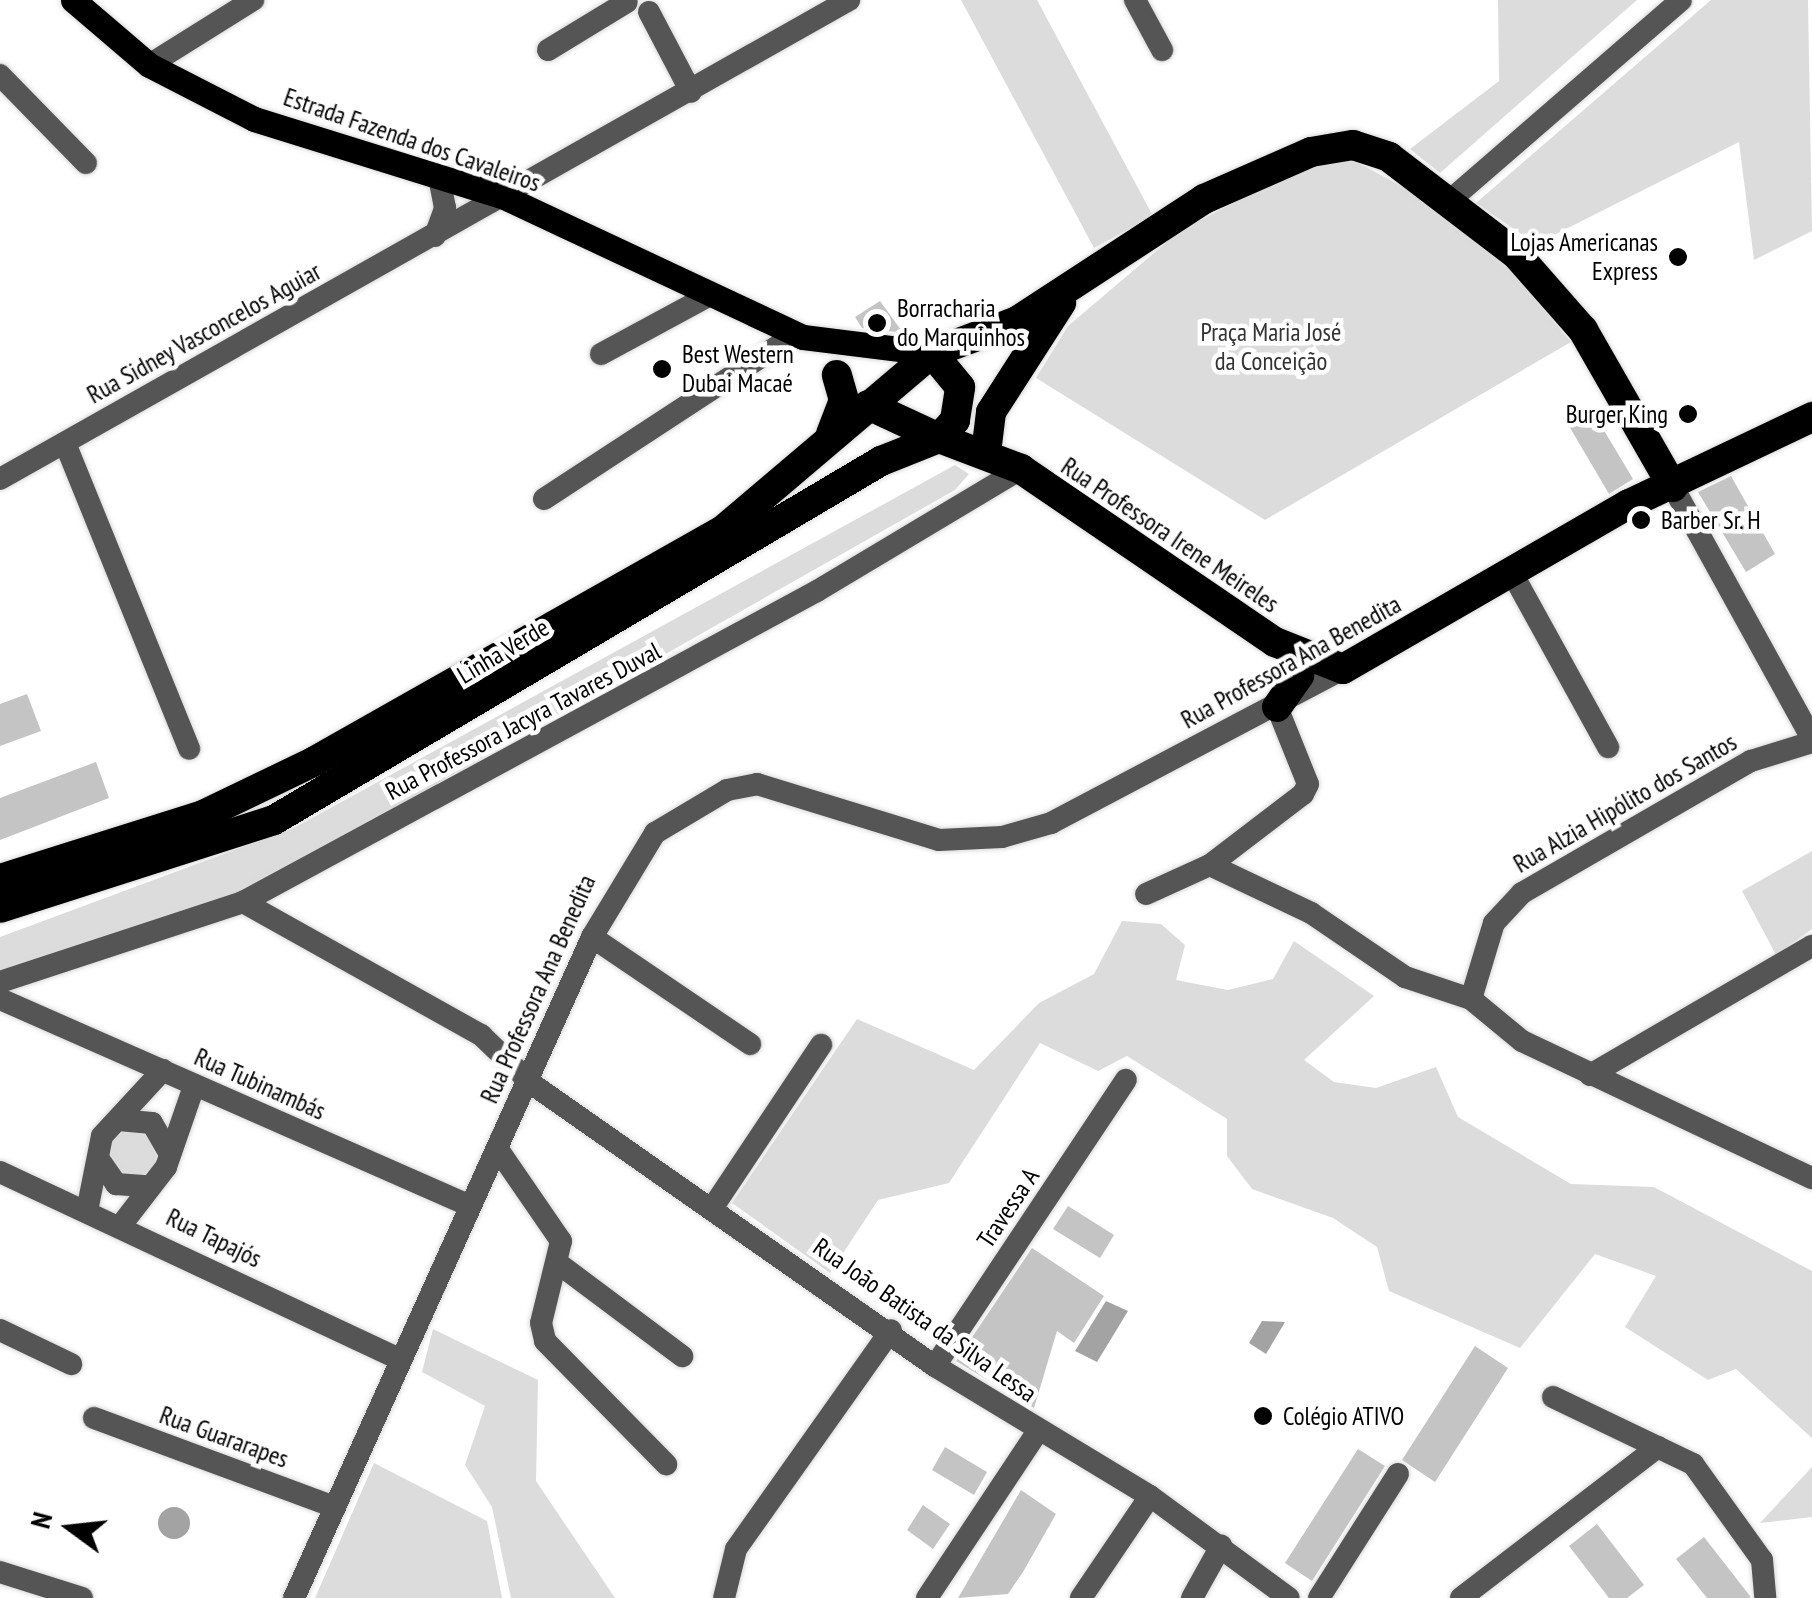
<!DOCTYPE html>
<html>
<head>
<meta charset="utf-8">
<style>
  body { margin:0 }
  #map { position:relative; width:1812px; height:1598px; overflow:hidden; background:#fff; font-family:"PT Sans Narrow",sans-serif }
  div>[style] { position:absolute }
  .green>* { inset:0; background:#dcdcdc }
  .round { border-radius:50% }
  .water>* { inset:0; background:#a3a3a3 }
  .building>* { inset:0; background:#c4c4c4 }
  .roads { filter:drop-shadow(0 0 2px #dbdbdb) drop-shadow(0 0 2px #dbdbdb) }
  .minor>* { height:22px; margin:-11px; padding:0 11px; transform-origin:11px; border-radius:11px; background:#555 }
  .major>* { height:25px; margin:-12.5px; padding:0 12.5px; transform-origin:12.5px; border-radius:12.5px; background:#000 }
  .highway>* { height:30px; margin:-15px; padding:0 15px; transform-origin:15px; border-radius:15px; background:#000 }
  .dots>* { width:28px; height:28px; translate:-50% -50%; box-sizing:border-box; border:5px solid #fff; border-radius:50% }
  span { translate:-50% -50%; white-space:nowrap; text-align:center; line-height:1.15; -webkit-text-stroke:9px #fff; paint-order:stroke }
  .street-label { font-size:25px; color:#000 }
  .poi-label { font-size:25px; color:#000 }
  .right { translate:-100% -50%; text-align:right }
  .left { translate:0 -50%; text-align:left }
  .park-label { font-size:25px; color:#333 }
  .north { position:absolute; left:20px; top:1478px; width:100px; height:100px; -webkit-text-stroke:8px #fff; paint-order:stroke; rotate:285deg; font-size:28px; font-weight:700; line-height:40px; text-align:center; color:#000 }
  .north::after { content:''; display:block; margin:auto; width:35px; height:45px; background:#000; clip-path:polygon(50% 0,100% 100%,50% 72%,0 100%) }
</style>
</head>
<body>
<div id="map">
  <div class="green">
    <div style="clip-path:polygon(961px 0,1037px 0,1153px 216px,1094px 248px)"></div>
    <div style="clip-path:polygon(1498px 0,1637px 0,1440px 173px,1410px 149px,1499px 81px)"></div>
    <div style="clip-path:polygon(1711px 0,1808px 0,1812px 231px,1754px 260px,1739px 142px,1536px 244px,1476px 203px)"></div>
    <div style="clip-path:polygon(1353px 160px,1412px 192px,1512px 271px,1571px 342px,1265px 520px,1036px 378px,1068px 326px,1180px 231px,1296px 170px)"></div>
    <div style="clip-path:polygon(955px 465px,969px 474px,955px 490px,233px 899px,0 971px,0 937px,294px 828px)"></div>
    <div style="clip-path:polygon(1812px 851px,1812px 929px,1776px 955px,1742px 891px)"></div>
    <div style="clip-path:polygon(1122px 921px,1161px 924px,1185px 945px,1176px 980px,1228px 990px,1273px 979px,1294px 941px,1374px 996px,1304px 1060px,1334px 1082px,1376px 1088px,1436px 1067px,1458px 1117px,1571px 1184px,1654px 1187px,1812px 1271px,1812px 1438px,1736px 1369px,1708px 1380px,1625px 1327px,1656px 1276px,1595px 1254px,1520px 1348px,1389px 1291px,1377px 1247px,1333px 1218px,1252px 1189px,1227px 1156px,1227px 1119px,1127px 1056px,1098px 1071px,1040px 1043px,949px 1183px,878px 1200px,830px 1273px,732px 1203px,857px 1019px,974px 1070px,1039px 1003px,1094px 974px)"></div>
    <div class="round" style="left:109px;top:1129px;width:48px;height:48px"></div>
    <div style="clip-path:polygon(433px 1329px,538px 1380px,536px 1481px,615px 1598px,511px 1598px,492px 1507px,465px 1465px,485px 1406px,422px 1372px)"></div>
    <div style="clip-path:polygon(374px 1463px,487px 1521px,502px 1598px,315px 1598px)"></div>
    <div style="clip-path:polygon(1812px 1467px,1812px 1517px,1760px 1523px)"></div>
  </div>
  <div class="water">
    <div style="clip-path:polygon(1106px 1301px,1128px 1311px,1097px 1362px,1075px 1351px)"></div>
    <div style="clip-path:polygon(1262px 1321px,1285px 1322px,1266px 1354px,1249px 1343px)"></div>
    <div class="round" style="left:158px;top:1507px;width:32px;height:32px"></div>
  </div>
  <div class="building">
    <div style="clip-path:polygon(880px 301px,901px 330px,896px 332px,862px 328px,855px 317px)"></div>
    <div style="clip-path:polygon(1593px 412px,1633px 479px,1609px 494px,1569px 426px)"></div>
    <div style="clip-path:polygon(1731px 476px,1775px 554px,1746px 572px,1698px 492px)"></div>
    <div style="clip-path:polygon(27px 694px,41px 731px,0 746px,0 704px)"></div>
    <div style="clip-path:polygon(96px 762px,109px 798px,0 840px,0 798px)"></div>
    <div style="clip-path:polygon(1068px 1206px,1114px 1235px,1100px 1258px,1053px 1229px)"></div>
    <div style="clip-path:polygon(1032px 1248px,1104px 1296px,1074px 1343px,1057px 1331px,1034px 1408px,956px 1361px)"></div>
    <div style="clip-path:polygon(1475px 1346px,1508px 1368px,1435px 1482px,1402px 1460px)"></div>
    <div style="clip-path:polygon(945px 1447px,987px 1472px,974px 1495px,932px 1470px)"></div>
    <div style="clip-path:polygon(1358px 1449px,1385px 1466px,1312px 1581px,1285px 1563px)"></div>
    <div style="clip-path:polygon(1021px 1490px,1056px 1514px,1023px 1572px,1008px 1594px,958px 1598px)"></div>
    <div style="clip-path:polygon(923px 1505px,950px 1524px,933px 1549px,907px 1530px)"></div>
    <div style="clip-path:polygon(1597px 1524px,1644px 1585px,1627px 1598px,1609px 1598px,1569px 1546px)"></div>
    <div style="clip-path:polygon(1704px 1537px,1750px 1596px,1750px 1598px,1707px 1598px,1676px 1559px)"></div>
  </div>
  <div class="roads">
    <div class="minor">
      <div style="left:1135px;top:0;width:57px;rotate:61.6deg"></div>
      <div style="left:649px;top:12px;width:90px;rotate:62.3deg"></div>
      <div style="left:548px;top:50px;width:92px;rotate:-31.3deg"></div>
      <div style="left:149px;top:65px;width:123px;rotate:-32deg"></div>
      <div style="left:0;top:75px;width:123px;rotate:45.7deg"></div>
      <div style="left:1448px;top:202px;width:308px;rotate:-40.9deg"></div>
      <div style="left:435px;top:236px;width:30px;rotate:-70deg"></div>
      <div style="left:445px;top:208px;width:33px;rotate:-101deg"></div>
      <div style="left:601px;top:354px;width:124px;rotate:-28.4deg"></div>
      <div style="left:65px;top:443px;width:330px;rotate:67.9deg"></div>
      <div style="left:0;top:479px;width:975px;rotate:-29.43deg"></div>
      <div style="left:1673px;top:487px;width:288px;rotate:61.1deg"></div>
      <div style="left:544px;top:499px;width:301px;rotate:-33.2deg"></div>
      <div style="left:1512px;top:573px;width:199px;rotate:61.1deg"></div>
      <div style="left:1210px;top:865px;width:112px;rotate:25.4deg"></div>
      <div style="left:1311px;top:913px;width:114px;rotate:34.2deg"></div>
      <div style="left:1405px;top:977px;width:70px;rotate:18.4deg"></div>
      <div style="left:1471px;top:999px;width:66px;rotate:39.5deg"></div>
      <div style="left:1522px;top:1041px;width:321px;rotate:25.3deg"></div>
      <div style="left:1146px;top:894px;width:70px;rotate:-24.4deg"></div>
      <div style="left:1210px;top:865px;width:117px;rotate:-37.4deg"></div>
      <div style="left:1303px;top:794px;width:11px;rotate:-63deg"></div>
      <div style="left:1308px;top:784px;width:83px;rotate:-111.9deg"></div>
      <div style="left:243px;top:902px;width:273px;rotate:29.2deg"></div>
      <div style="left:481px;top:1035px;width:71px;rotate:43.9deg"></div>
      <div style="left:532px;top:1084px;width:492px;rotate:35deg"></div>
      <div style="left:935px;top:1366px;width:251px;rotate:31.2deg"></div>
      <div style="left:1150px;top:1496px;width:172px;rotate:36.3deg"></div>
      <div style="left:592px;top:937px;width:191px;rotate:34.1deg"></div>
      <div style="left:0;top:982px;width:256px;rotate:-18.2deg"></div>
      <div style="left:243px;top:902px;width:653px;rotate:-28.45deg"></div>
      <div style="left:817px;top:591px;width:238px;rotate:-30.9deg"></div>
      <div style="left:0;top:999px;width:511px;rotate:23.76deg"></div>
      <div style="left:1471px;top:999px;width:79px;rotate:-73.2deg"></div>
      <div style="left:1494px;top:923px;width:41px;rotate:-47deg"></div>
      <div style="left:1522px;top:893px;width:264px;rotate:-30deg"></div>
      <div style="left:1751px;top:761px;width:64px;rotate:-17.3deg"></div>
      <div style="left:1590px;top:1075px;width:257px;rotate:-30.2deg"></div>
      <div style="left:118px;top:1120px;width:34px;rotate:5deg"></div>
      <div style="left:152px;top:1123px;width:34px;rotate:60deg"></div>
      <div style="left:497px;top:1148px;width:113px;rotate:55.5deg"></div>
      <div style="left:561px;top:1241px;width:84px;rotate:103.7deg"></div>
      <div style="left:541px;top:1323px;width:18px;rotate:77deg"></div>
      <div style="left:545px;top:1341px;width:173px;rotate:45.5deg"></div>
      <div style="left:98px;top:1158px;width:32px;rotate:55deg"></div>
      <div style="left:116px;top:1184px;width:31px;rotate:4deg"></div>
      <div style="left:0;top:1172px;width:442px;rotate:25.1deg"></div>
      <div style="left:713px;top:1207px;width:195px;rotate:-56.3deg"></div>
      <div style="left:87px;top:1211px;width:76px;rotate:-78.7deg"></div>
      <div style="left:102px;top:1136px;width:90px;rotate:-47.3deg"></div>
      <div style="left:122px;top:1224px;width:72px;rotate:-52.3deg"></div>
      <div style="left:166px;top:1167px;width:86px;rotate:-70.9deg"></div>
      <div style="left:559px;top:1264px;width:154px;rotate:36.8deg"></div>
      <div style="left:0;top:1330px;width:79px;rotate:25.6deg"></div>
      <div style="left:935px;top:1366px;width:344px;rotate:-56.3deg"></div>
      <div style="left:1553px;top:1397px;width:155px;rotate:25.6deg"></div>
      <div style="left:1693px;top:1464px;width:118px;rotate:54.3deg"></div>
      <div style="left:1762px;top:1560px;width:38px;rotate:85deg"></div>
      <div style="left:94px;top:1418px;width:257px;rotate:20.3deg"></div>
      <div style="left:0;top:1572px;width:86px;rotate:17.6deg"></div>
      <div style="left:294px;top:1598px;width:725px;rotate:-65.73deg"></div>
      <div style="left:592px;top:937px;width:122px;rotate:-58.8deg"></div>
      <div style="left:655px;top:833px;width:84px;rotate:-30.8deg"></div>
      <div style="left:727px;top:790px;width:31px;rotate:-11deg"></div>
      <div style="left:757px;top:784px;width:190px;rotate:17.1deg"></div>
      <div style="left:939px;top:840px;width:63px;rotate:-2.7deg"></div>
      <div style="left:1002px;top:837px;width:51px;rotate:-15.9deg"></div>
      <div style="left:1051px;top:823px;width:330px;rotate:-27.8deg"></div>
      <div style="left:724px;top:1598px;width:50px;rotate:-76.2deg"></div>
      <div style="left:736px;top:1549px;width:268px;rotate:-54.7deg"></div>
      <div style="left:927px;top:1598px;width:201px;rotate:-56.4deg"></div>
      <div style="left:1081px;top:1598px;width:123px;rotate:-55.9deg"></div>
      <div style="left:1192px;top:1598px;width:60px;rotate:-60.9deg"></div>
      <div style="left:1319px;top:1598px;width:147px;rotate:-57.5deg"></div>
      <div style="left:1461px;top:1598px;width:248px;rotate:-37.5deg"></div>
    </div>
    <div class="major">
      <div style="left:73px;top:0;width:100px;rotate:40.5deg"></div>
      <div style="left:149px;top:65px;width:118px;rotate:27.2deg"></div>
      <div style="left:254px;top:119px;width:262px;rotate:17.3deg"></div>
      <div style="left:504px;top:197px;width:330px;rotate:25.1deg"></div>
      <div style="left:803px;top:337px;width:130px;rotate:7.1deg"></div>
    </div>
    <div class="highway">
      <div style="left:868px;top:405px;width:78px;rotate:24.9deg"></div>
      <div style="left:939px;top:438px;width:24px;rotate:-48deg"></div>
      <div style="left:955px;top:420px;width:33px;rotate:-81deg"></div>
      <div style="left:960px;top:387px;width:44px;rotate:-129.5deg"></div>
      <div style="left:831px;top:434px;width:36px;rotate:-69deg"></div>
      <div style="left:844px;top:400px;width:26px;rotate:-106deg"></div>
      <div style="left:986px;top:453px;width:41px;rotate:-83deg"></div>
      <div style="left:991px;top:412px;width:130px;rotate:-57.3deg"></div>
      <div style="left:1277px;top:707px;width:39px;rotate:-55deg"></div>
      <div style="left:1299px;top:675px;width:23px;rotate:-97deg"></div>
      <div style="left:0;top:879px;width:213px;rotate:-17.5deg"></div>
      <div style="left:203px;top:815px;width:124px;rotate:-25.7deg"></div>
      <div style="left:315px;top:761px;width:467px;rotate:-29.5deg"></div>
      <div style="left:722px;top:531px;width:275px;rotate:-40.3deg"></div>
      <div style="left:932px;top:353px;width:91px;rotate:-20.6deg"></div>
      <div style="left:1017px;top:321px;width:223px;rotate:-33.1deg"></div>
      <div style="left:1204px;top:199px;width:117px;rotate:-23.7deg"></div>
      <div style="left:1311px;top:152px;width:43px;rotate:-9.5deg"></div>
      <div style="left:1353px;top:145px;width:38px;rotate:18deg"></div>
      <div style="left:1389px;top:157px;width:161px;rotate:37.4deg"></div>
      <div style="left:1517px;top:255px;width:100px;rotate:48.7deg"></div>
      <div style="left:1583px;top:330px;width:181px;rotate:60.2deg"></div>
      <div style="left:0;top:908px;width:288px;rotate:-17.8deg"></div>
      <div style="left:274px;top:820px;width:705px;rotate:-30.6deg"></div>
      <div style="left:881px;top:461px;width:62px;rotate:-21.6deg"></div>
      <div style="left:939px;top:438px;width:88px;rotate:20.7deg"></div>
      <div style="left:1021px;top:469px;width:307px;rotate:34.3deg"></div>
      <div style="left:1275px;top:642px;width:73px;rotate:21.7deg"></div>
      <div style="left:1343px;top:669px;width:330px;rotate:-30deg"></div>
      <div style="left:1629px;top:504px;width:203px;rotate:-25.4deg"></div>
    </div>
  </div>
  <div class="dots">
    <div style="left:1678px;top:257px;background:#000"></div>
    <div style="left:877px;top:323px;background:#000"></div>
    <div style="left:662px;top:369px;background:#000"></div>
    <div style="left:1688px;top:414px;background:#000"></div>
    <div style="left:1641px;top:520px;background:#000"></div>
    <div style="left:1263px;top:1416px;background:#000"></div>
  </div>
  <div class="street-label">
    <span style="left:412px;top:140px;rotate:19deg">Estrada Fazenda dos Cavaleiros</span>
    <span style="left:204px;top:333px;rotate:-29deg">Rua Sidney Vasconcelos Aguiar</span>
    <span style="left:1170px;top:535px;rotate:34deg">Rua Professora Irene Meireles</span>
    <span style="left:503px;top:651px;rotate:-31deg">Linha Verde</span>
    <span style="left:1291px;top:662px;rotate:-29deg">Rua Professora Ana Benedita</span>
    <span style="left:523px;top:721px;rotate:-28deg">Rua Professora Jacyra Tavares Duval</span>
    <span style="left:1625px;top:803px;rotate:-30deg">Rua Alzia Hipólito dos Santos</span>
    <span style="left:538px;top:989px;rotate:-66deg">Rua Professora Ana Benedita</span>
    <span style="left:260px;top:1084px;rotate:24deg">Rua Tubinambás</span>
    <span style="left:1008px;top:1208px;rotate:-56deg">Travessa A</span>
    <span style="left:214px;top:1238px;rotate:26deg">Rua Tapajós</span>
    <span style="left:925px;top:1320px;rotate:35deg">Rua João Batista da Silva Lessa</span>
    <span style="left:224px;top:1437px;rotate:20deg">Rua Guararapes</span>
  </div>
  <div class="poi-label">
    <span class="right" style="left:1658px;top:257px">Lojas Americanas<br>Express</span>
    <span class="left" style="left:897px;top:323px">Borracharia<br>do Marquinhos</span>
    <span class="left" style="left:682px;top:369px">Best Western<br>Dubai Macaé</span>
    <span class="right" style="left:1668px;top:414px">Burger King</span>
    <span class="left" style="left:1661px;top:520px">Barber Sr. H</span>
    <span class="left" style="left:1283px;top:1416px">Colégio ATIVO</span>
  </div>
  <div class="park-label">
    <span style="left:1271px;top:347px">Praça Maria José<br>da Conceição</span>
  </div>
  <div class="north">N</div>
</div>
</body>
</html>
